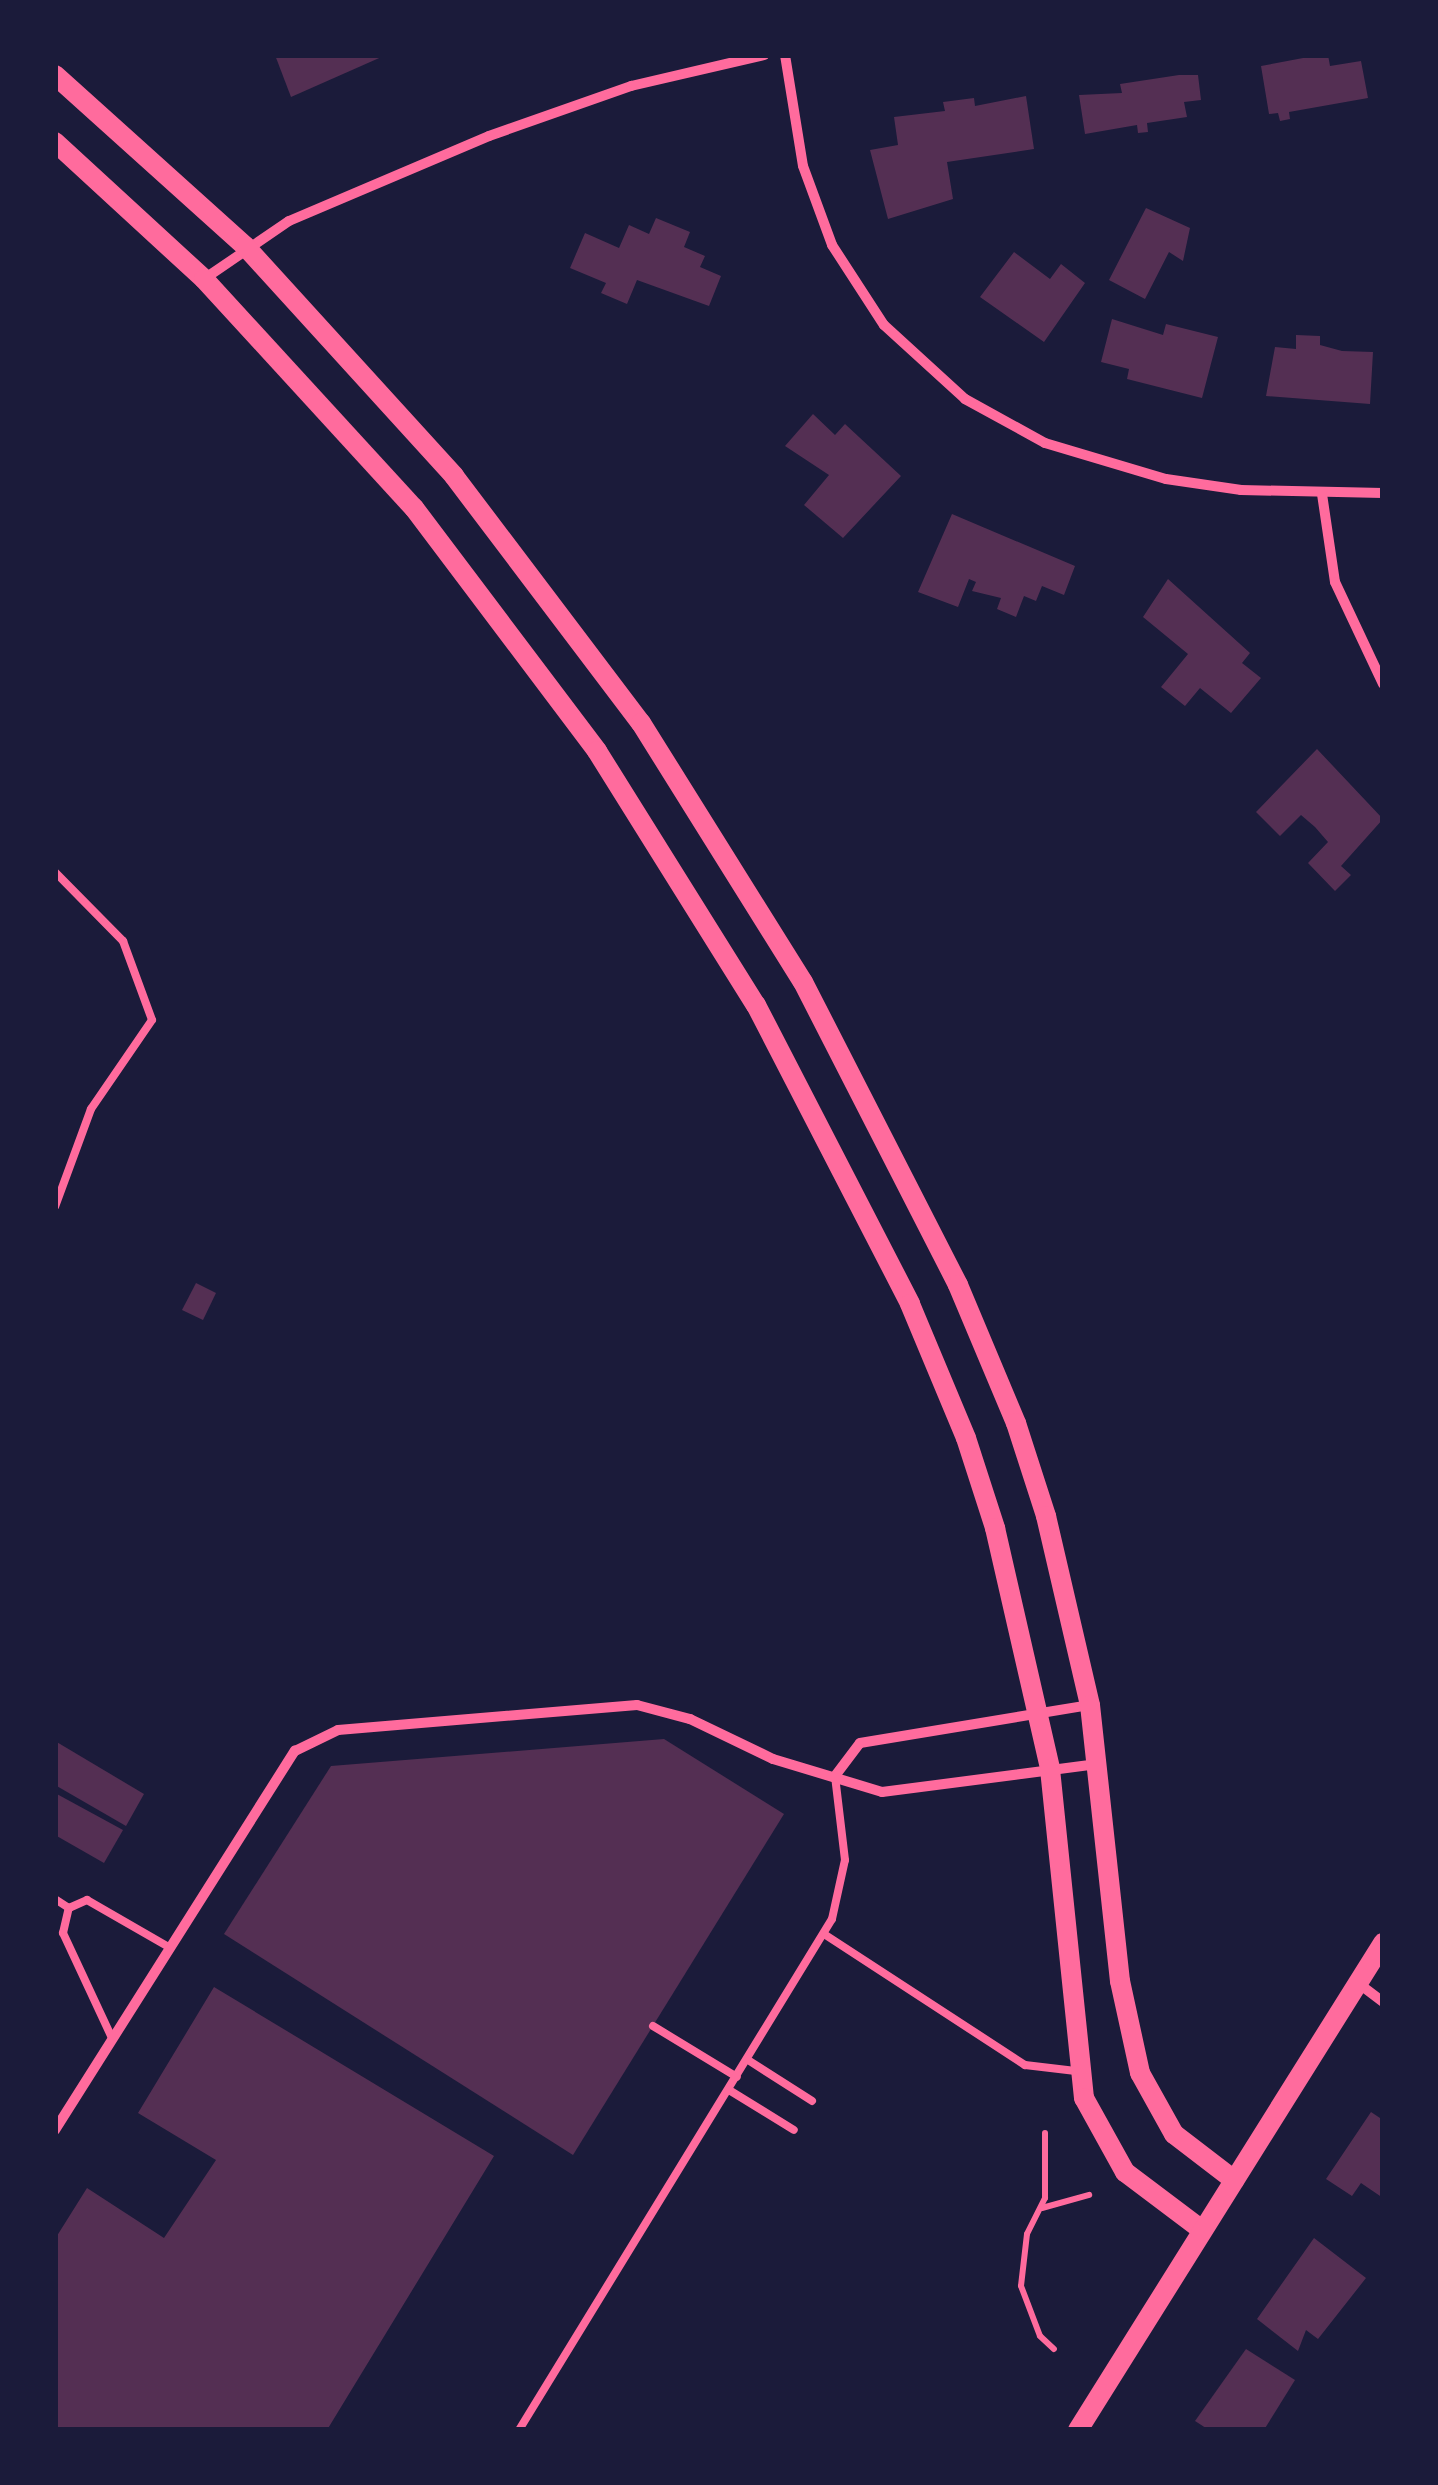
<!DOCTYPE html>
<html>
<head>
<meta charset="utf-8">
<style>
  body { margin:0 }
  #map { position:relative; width:1438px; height:2485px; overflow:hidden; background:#1b1b3a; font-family:"Titillium Web",sans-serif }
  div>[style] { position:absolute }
  .building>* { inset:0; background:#542f53 }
  .path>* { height:6px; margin:-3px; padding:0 3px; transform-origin:3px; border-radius:3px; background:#ff6b9d }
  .service>* { height:8px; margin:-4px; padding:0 4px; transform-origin:4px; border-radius:4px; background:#ff6b9d }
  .minor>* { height:10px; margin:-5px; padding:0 5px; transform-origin:5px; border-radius:5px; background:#ff6b9d }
  .secondary>* { height:20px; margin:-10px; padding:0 10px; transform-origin:10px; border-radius:10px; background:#ff6b9d }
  span { translate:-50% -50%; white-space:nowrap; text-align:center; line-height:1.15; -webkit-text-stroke:9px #1b1b3a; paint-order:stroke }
  .frame { position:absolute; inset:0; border:58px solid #1b1b3a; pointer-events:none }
</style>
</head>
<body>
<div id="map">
  <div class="building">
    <div style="clip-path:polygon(275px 55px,386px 55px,291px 97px)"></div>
    <div style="clip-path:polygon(1319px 55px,1328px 55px,1330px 66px,1361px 61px,1368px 98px,1289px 112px,1290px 119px,1280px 121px,1278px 113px,1269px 114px,1261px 66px)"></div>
    <div style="clip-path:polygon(1179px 75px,1198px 75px,1201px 100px,1184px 102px,1187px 117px,1147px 123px,1148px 132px,1138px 133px,1137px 125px,1085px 134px,1079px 95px,1122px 93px,1120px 84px)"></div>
    <div style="clip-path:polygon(1026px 96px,1034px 149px,947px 162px,953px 199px,888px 219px,870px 150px,898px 145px,894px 117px,945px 111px,943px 102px,974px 98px,975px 106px)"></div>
    <div style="clip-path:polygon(1146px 208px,1190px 228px,1183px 261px,1169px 252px,1145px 299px,1109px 280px)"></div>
    <div style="clip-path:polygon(656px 218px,690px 232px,684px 247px,705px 256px,700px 267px,721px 276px,709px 306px,637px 280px,627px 304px,601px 293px,606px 283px,570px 268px,585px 233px,619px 248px,629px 225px,649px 234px)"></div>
    <div style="clip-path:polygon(1014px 252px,1050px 279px,1061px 264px,1085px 283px,1044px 342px,980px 297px)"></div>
    <div style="clip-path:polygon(1112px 319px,1163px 335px,1166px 324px,1218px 337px,1202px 398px,1127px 379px,1129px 369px,1101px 362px)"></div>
    <div style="clip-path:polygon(1296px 335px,1320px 336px,1320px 345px,1342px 351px,1373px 352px,1370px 404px,1266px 396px,1275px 347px,1296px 349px)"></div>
    <div style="clip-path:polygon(813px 414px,835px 435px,845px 424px,901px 476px,843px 538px,804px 505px,829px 475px,785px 446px)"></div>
    <div style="clip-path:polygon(952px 514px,1075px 566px,1064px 595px,1042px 586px,1036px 601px,1024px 596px,1016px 617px,997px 609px,1001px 598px,972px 591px,976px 582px,969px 579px,958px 607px,918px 592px)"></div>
    <div style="clip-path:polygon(1168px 579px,1250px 653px,1242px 663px,1261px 678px,1231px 713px,1200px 688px,1185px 706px,1161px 687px,1188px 654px,1143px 617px)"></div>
    <div style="clip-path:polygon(1317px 749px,1383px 819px,1341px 866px,1351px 875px,1335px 891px,1308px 863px,1328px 842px,1315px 827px,1301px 815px,1280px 836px,1256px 812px)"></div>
    <div style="clip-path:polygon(196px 1283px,216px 1293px,203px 1320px,182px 1310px)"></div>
    <div style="clip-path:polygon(664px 1739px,784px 1814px,573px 2155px,224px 1934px,331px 1766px)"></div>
    <div style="clip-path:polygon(55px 1741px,144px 1794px,126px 1826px,55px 1785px)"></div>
    <div style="clip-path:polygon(55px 1793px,123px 1830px,104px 1863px,55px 1835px)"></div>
    <div style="clip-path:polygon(214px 1987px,494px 2156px,327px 2430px,55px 2430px,55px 2239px,87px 2188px,164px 2238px,216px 2160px,138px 2113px)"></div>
    <div style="clip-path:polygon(1371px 2112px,1383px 2120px,1383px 2198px,1361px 2183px,1352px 2196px,1326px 2179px)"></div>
    <div style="clip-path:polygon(1314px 2238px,1366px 2278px,1318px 2339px,1306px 2330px,1298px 2351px,1257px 2319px)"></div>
    <div style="clip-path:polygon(1246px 2349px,1295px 2380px,1264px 2430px,1209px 2430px,1195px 2421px)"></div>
  </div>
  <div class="path">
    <div style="left:1045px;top:2133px;width:65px;rotate:90deg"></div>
    <div style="left:1045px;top:2198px;width:40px;rotate:116.6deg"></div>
    <div style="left:1027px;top:2234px;width:52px;rotate:96.6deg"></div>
    <div style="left:1021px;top:2286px;width:53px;rotate:69.2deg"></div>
    <div style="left:1040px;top:2336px;width:19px;rotate:43deg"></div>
    <div style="left:1042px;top:2208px;width:49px;rotate:-15.5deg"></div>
  </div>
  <div class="service">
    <div style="left:55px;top:872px;width:97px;rotate:45.4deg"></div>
    <div style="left:123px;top:941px;width:84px;rotate:69.8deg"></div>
    <div style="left:152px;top:1020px;width:108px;rotate:124.4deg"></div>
    <div style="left:91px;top:1109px;width:104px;rotate:110.2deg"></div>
    <div style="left:55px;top:1899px;width:17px;rotate:33deg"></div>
    <div style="left:824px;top:1934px;width:240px;rotate:33.1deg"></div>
    <div style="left:1025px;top:2065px;width:51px;rotate:6.7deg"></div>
    <div style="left:653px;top:2026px;width:98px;rotate:31.3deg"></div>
    <div style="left:112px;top:2038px;width:116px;rotate:-115deg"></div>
    <div style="left:63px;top:1933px;width:26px;rotate:-77deg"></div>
    <div style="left:69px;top:1908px;width:20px;rotate:-24deg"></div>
    <div style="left:87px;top:1900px;width:92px;rotate:29.9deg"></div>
    <div style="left:748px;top:2060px;width:76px;rotate:32.6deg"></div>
    <div style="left:729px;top:2090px;width:76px;rotate:31.6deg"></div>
    <div style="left:519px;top:2430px;width:599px;rotate:-58.51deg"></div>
    <div style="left:832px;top:1919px;width:60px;rotate:-77.6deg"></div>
    <div style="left:845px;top:1860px;width:85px;rotate:-96.8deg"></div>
  </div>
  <div class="minor">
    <div style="left:785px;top:55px;width:112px;rotate:80.8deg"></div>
    <div style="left:803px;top:166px;width:84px;rotate:69.8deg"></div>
    <div style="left:832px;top:245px;width:95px;rotate:57deg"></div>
    <div style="left:884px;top:325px;width:110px;rotate:42.4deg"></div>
    <div style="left:965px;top:399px;width:91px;rotate:28.8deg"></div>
    <div style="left:1045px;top:443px;width:126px;rotate:16.6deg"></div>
    <div style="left:1166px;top:479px;width:76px;rotate:8.3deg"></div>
    <div style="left:1241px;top:490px;width:142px;rotate:1.2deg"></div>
    <div style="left:204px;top:279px;width:103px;rotate:-34.3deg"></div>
    <div style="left:289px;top:221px;width:217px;rotate:-23deg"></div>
    <div style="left:489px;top:136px;width:151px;rotate:-19.4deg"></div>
    <div style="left:631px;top:86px;width:137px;rotate:-13.1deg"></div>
    <div style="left:1322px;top:494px;width:89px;rotate:81.6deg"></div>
    <div style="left:1335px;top:582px;width:113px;rotate:64.8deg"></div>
    <div style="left:835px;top:1776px;width:41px;rotate:-52.9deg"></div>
    <div style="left:860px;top:1743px;width:232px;rotate:-9.4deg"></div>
    <div style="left:1358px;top:1983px;width:31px;rotate:37deg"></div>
    <div style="left:55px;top:2130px;width:449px;rotate:-57.7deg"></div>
    <div style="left:295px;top:1751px;width:48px;rotate:-26deg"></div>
    <div style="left:338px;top:1730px;width:300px;rotate:-4.8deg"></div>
    <div style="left:637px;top:1705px;width:55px;rotate:14.8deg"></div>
    <div style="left:690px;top:1719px;width:92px;rotate:25.7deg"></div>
    <div style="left:773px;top:1759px;width:114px;rotate:16.8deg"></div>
    <div style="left:882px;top:1792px;width:217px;rotate:-7.4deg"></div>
  </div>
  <div class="secondary">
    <div style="left:55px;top:75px;width:256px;rotate:42deg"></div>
    <div style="left:245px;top:246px;width:311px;rotate:47.7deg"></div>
    <div style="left:454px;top:476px;width:310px;rotate:52.9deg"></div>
    <div style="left:641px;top:723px;width:305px;rotate:58deg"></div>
    <div style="left:803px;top:982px;width:340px;rotate:62.9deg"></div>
    <div style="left:958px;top:1285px;width:150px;rotate:67.2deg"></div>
    <div style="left:1016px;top:1423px;width:98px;rotate:72.1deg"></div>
    <div style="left:1046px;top:1516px;width:194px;rotate:76.9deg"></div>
    <div style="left:1090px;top:1705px;width:278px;rotate:83.8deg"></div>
    <div style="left:1120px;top:1981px;width:94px;rotate:77.7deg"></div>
    <div style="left:1140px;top:2073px;width:70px;rotate:60.9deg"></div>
    <div style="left:1174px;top:2134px;width:76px;rotate:37.5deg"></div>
    <div style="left:55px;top:142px;width:202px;rotate:42.6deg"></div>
    <div style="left:204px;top:279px;width:311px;rotate:47.5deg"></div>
    <div style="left:414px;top:508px;width:304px;rotate:53deg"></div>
    <div style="left:597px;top:751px;width:300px;rotate:58deg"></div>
    <div style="left:756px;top:1005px;width:336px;rotate:62.7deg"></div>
    <div style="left:910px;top:1304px;width:145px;rotate:67.3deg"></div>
    <div style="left:966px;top:1438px;width:95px;rotate:72.1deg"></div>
    <div style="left:995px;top:1528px;width:247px;rotate:77.1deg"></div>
    <div style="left:1050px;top:1769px;width:331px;rotate:84.1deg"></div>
    <div style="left:1084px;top:2098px;width:85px;rotate:61deg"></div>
    <div style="left:1125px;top:2172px;width:96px;rotate:37deg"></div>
    <div style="left:1078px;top:2430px;width:575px;rotate:-57.94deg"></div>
  </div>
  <div class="frame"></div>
</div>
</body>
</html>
